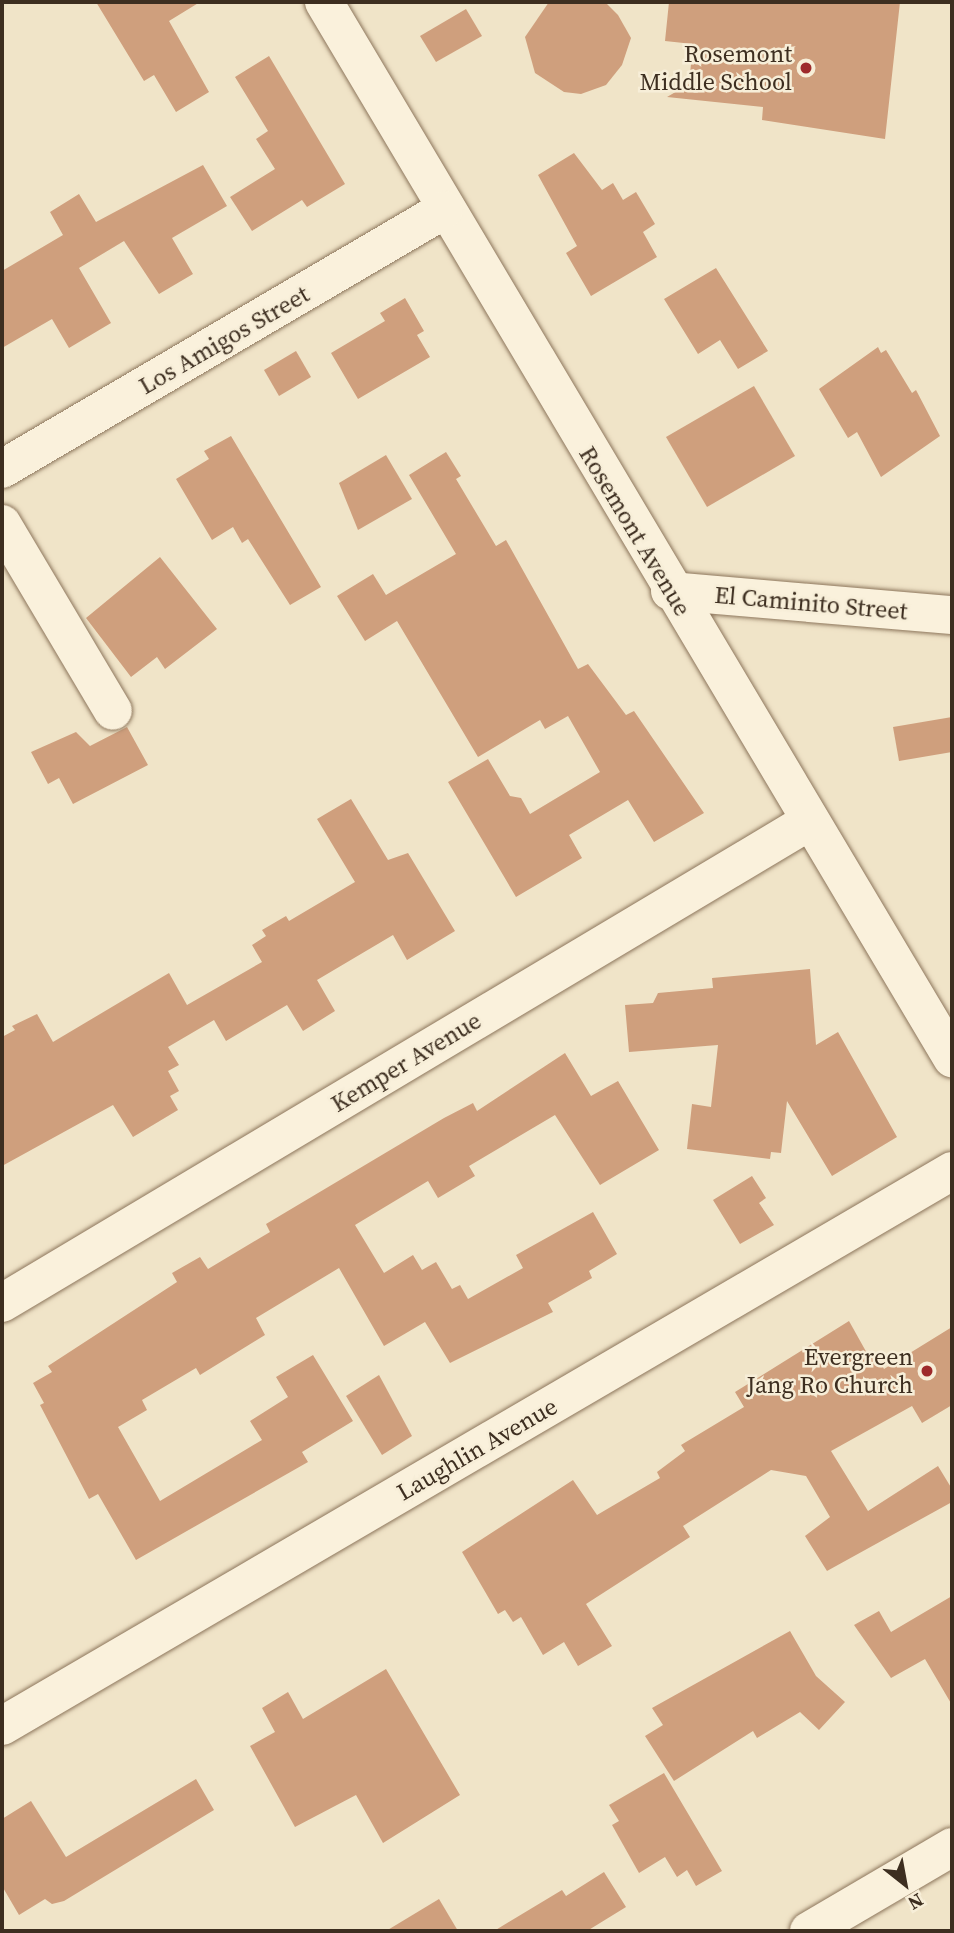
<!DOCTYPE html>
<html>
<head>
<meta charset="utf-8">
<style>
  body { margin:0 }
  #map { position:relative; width:954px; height:1933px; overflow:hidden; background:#f0e4c8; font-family:"Source Serif 4",serif }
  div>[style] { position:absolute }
  .building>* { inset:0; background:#cf9f7d }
  .roads { filter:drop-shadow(0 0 2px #8d765c) drop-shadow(0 0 2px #8d765c) }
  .minor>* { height:38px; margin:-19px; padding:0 19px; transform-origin:19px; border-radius:19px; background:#faf1dc }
  .dots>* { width:19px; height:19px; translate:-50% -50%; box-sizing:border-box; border:4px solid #f7eed8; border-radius:50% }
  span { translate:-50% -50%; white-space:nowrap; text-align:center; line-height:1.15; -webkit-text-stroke:5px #f7eed8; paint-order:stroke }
  .poi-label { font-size:24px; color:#3d2e20 }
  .right { translate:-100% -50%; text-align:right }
  .street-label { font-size:24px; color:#3d2e20 }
  .frame { position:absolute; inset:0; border:4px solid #3d2e20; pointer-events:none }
  .north { position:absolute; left:870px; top:1849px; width:70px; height:70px; -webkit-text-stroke:5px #f7eed8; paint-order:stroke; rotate:149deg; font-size:19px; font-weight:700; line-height:28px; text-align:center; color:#3d2e20 }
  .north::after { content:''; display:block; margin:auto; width:24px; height:32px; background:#3d2e20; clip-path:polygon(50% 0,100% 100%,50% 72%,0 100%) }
</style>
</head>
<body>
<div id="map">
  <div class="building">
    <div style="clip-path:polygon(96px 2px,200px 2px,169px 21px,209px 92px,176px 112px,154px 75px,144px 81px)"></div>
    <div style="clip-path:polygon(549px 2px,605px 2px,618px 15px,631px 38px,622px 65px,606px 85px,581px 94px,564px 92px,535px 73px,525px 37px)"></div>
    <div style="clip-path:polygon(669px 2px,900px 2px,885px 139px,762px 120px,763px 107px,667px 97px,689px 84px,693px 44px,665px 41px)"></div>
    <div style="clip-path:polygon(466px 9px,482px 36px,436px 62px,420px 36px)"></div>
    <div style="clip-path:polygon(269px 56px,345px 184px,307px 207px,302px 200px,252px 231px,230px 197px,275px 169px,256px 139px,268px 131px,235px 77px)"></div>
    <div style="clip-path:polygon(574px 153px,602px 190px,613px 183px,623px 200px,636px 192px,655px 224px,643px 232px,657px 257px,591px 296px,566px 253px,577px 246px,538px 175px)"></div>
    <div style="clip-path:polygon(203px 165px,227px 206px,172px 238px,193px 274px,159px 294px,124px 241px,79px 268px,111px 323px,69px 348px,52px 319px,2px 348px,2px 271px,63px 235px,50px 212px,79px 194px,96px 222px)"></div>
    <div style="clip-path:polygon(716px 268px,768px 351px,738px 369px,720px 340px,698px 354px,664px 299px)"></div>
    <div style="clip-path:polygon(405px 298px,424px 331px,417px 335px,430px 357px,358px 399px,331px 353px,385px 321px,380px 313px)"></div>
    <div style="clip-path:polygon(878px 347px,881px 353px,886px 350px,912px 393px,916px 390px,940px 436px,881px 477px,857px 432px,848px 438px,819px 389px)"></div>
    <div style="clip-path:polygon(296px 351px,311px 377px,279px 396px,264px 370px)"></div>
    <div style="clip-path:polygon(754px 386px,795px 456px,707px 507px,666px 437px)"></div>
    <div style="clip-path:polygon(231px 436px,321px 587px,290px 605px,248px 539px,242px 543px,233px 527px,212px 540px,176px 479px,209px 459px,204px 451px)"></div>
    <div style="clip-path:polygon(446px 452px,461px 476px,456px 479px,496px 546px,506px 540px,578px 669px,588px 664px,626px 715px,634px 711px,704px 813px,654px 842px,628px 800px,569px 835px,582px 858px,516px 897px,448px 782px,488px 759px,510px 796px,521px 798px,530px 814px,600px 772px,568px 716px,545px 729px,540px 720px,478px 757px,397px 621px,365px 641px,337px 596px,373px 574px,386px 595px,456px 554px,409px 475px)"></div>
    <div style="clip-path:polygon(386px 455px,412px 499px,358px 530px,339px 483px)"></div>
    <div style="clip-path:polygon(160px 557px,217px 629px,165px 669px,157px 657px,131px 677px,86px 618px)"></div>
    <div style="clip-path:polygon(952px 717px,952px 752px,899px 761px,893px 727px)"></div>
    <div style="clip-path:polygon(127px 727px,148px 765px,73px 804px,59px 778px,48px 784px,31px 752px,76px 732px,90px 746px)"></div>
    <div style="clip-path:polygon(351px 799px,388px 860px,408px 853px,455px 931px,407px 960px,393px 935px,317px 980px,335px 1011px,303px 1031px,287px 1005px,226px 1041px,214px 1020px,168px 1047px,179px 1065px,168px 1071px,179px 1091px,170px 1096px,178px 1110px,133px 1137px,113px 1105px,2px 1166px,2px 1037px,15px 1030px,12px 1026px,37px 1014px,53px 1042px,169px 973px,187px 1005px,262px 962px,252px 945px,266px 936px,262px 930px,286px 916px,289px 921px,355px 882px,317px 819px)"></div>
    <div style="clip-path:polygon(810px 969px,816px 1045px,838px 1032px,897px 1137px,832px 1176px,787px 1101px,781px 1153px,771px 1152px,770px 1159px,687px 1149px,692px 1104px,711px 1107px,718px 1045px,629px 1052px,625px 1005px,653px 1003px,658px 993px,713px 988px,712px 978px)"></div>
    <div style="clip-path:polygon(565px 1053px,591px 1096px,618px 1081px,659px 1150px,600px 1185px,555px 1115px,469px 1166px,475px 1176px,438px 1198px,428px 1181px,355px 1225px,384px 1273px,413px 1255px,422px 1270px,436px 1262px,452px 1289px,460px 1285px,468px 1299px,523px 1268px,516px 1255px,593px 1212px,617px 1254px,589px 1271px,592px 1278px,548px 1303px,553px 1312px,450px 1363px,425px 1322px,384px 1346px,339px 1268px,256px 1318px,265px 1335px,200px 1375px,196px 1368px,142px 1400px,147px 1410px,118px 1427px,160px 1501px,262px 1440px,250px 1421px,288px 1397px,276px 1377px,313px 1355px,353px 1421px,302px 1452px,308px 1462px,136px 1560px,98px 1494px,89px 1499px,40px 1405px,44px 1403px,33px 1383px,52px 1372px,48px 1366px,177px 1282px,172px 1273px,200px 1257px,208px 1269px,270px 1232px,266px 1224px,444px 1118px,473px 1103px,477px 1111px)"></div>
    <div style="clip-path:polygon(752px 1176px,766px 1198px,759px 1203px,774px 1225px,740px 1244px,713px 1200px)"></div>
    <div style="clip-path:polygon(849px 1321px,868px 1355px,874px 1352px,884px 1369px,952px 1327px,952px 1405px,922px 1423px,912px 1406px,831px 1451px,868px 1511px,938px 1466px,952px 1489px,952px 1502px,827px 1571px,805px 1536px,830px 1517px,806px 1476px,771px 1470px,683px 1526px,690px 1537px,586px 1604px,612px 1646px,578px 1666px,564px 1642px,543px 1655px,521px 1617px,513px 1622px,505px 1610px,498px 1614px,462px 1552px,573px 1480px,597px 1515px,660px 1478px,657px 1472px,685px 1451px,681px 1445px,744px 1407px,735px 1392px)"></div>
    <div style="clip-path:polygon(379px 1375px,412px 1436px,382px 1455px,346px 1396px)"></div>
    <div style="clip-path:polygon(952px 1596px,952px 1705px,925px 1659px,891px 1678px,854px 1625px,879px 1611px,891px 1632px)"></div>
    <div style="clip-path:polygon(790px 1631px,816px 1676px,845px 1702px,819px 1730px,800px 1712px,757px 1738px,753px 1731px,674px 1781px,645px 1736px,663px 1725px,652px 1708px)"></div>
    <div style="clip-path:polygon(386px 1669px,460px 1795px,383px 1843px,356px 1795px,295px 1827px,250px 1746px,275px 1732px,262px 1708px,288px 1692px,303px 1719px)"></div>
    <div style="clip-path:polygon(664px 1773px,722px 1871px,696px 1886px,687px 1870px,677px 1877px,665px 1857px,639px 1873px,612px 1825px,619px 1821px,609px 1805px)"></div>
    <div style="clip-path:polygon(196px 1779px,214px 1810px,64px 1901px,52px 1904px,45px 1899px,19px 1915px,2px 1886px,2px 1819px,31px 1801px,66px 1857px)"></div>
    <div style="clip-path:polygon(604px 1872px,626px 1907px,587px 1931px,494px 1931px,562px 1890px,566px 1896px)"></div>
    <div style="clip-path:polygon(439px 1899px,458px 1931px,386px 1931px)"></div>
  </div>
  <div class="roads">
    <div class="minor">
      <div style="left:324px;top:2px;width:1229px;rotate:59.26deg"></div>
      <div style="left:2px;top:469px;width:512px;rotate:-30.37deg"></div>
      <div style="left:2px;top:524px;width:217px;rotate:59.3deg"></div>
      <div style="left:670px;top:591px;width:283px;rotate:4.9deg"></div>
      <div style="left:2px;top:1303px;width:941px;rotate:-30.82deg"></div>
      <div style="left:2px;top:1726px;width:1100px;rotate:-30.29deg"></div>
      <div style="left:809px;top:1931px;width:166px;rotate:-30.4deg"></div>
    </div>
  </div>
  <div class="dots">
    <div style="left:806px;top:68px;background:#9e2a2b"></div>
    <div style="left:927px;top:1371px;background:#9e2a2b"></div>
  </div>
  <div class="poi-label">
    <span class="right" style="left:792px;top:68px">Rosemont<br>Middle School</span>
    <span class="right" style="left:913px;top:1371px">Evergreen<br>Jang Ro Church</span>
  </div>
  <div class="street-label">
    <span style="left:224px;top:340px;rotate:-30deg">Los Amigos Street</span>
    <span style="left:635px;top:531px;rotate:59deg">Rosemont Avenue</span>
    <span style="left:811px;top:603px;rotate:5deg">El Caminito Street</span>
    <span style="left:406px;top:1062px;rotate:-31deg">Kemper Avenue</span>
    <span style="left:477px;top:1449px;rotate:-30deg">Laughlin Avenue</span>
  </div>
  <div class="frame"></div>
  <div class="north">N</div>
</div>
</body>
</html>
